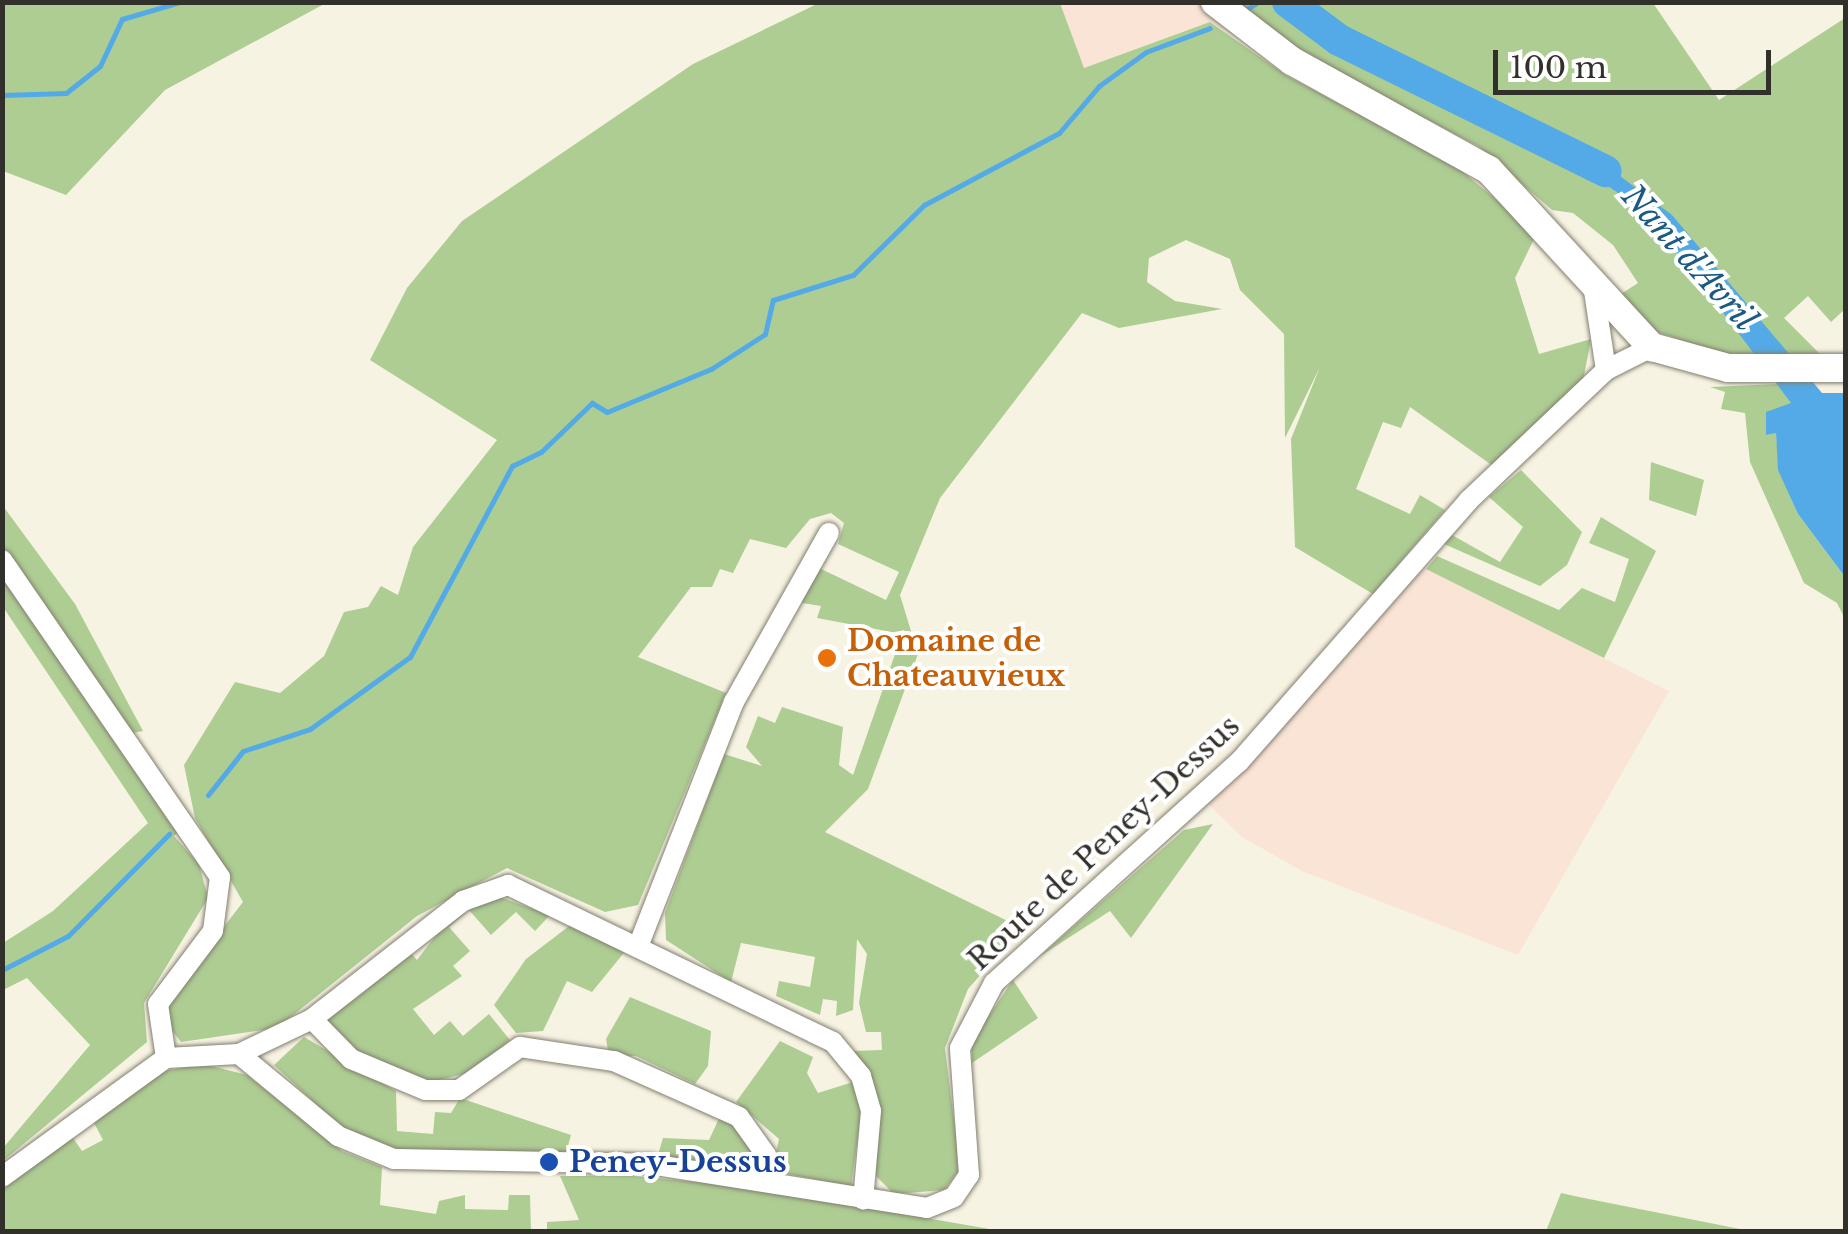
<!DOCTYPE html>
<html>
<head>
<meta charset="utf-8">
<style>
  body { margin:0 }
  #map { position:relative; width:1848px; height:1234px; overflow:hidden; background:#f7f3e2; font-family:"Libre Baskerville",serif }
  div>[style] { position:absolute }
  .industrial>* { inset:0; background:#f9e4d6 }
  .green>* { inset:0; background:#adcd93 }
  .water>* { inset:0; background:#53aae6 }
  .stream>* { height:5px; margin:-2.5px; padding:0 2.5px; transform-origin:2.5px; border-radius:2.5px; background:#53aae6 }
  .river>* { height:32px; margin:-16px; padding:0 16px; transform-origin:16px; border-radius:16px; background:#53aae6 }
  .roads { filter:drop-shadow(0 0 2px #827e6f) drop-shadow(0 0 2px #827e6f) }
  .street>* { height:20px; margin:-10px; padding:0 10px; transform-origin:10px; border-radius:10px; background:#fff }
  .secondary>* { height:28px; margin:-14px; padding:0 14px; transform-origin:14px; border-radius:14px; background:#fff }
  .dots>* { width:28px; height:28px; translate:-50% -50%; box-sizing:border-box; border:5px solid #fff; border-radius:50% }
  span { translate:-50% -50%; white-space:nowrap; text-align:center; line-height:1.15; -webkit-text-stroke:8px #fff; paint-order:stroke }
  .food-label { font-size:30px; color:#c56008; font-weight:700 }
  .left { translate:0 -50%; text-align:left }
  .street-label { font-size:30px; color:#32302a }
  .transit-label { font-size:30px; color:#164399; font-weight:700 }
  .water-label { font-size:32px; color:#1b5b82; font-style:italic }
  .frame { position:absolute; inset:0; border:5px solid #32302a; pointer-events:none }
  .scale { position:absolute; left:1493px; top:50px; width:278px; height:45px; box-sizing:border-box; border:5px solid #32302a; border-top:0; padding-left:12px; font-size:30px; line-height:35px; white-space:nowrap; color:#32302a; -webkit-text-stroke:8px #fff; paint-order:stroke }
</style>
</head>
<body>
<div id="map">
  <div class="industrial">
    <div style="clip-path:polygon(1060px 3px,1197px 3px,1232px 34px,1210px 22px,1083px 68px)"></div>
    <div style="clip-path:polygon(1426px 569px,1669px 691px,1518px 955px,1302px 871px,1242px 837px,1202px 798px,1374px 602px)"></div>
  </div>
  <div class="green">
    <div style="clip-path:polygon(2px 3px,3px 2px,326px 3px,165px 90px,66px 195px,3px 171px)"></div>
    <div style="clip-path:polygon(819px 3px,1060px 3px,1084px 68px,1210px 22px,1287px 76px,1453px 164px,1537px 233px,1515px 278px,1539px 354px,1591px 339px,1583px 381px,1493px 466px,1410px 407px,1401px 428px,1383px 422px,1356px 489px,1410px 514px,1420px 495px,1445px 510px,1373px 594px,1295px 547px,1291px 439px,1320px 367px,1285px 438px,1284px 334px,1240px 290px,1230px 259px,1186px 240px,1149px 258px,1147px 282px,1175px 301px,1222px 309px,1119px 328px,1082px 313px,940px 498px,900px 595px,918px 654px,868px 789px,825px 832px,1022px 928px,968px 989px,945px 1048px,960px 1169px,944px 1190px,894px 1194px,876px 1176px,876px 1092px,851px 1051px,882px 1050px,881px 1032px,866px 1032px,859px 1003px,867px 954px,857px 939px,853px 1010px,836px 1016px,837px 1001px,823px 999px,820px 1015px,776px 996px,779px 981px,810px 987px,815px 957px,741px 943px,731px 982px,666px 940px,665px 913px,724px 754px,762px 766px,746px 747px,758px 716px,775px 723px,782px 707px,843px 727px,839px 765px,853px 775px,902px 634px,817px 618px,821px 606px,796px 602px,817px 567px,886px 600px,899px 572px,838px 544px,844px 523px,831px 513px,810px 519px,786px 548px,750px 539px,733px 573px,720px 569px,712px 587px,691px 587px,638px 657px,726px 693px,638px 905px,605px 912px,507px 868px,417px 916px,277px 1028px,181px 1042px,166px 1023px,169px 998px,243px 902px,195px 818px,184px 765px,235px 682px,280px 693px,324px 656px,344px 612px,368px 607px,381px 586px,398px 595px,413px 547px,497px 440px,370px 360px,407px 288px,462px 221px,693px 64px)"></div>
    <div style="clip-path:polygon(1236px 3px,1653px 3px,1719px 100px,1845px 18px,1845px 309px,1831px 322px,1808px 296px,1784px 318px,1821px 355px,1727px 355px,1648px 329px,1618px 296px,1638px 283px,1613px 245px,1573px 213px,1552px 210px,1478px 146px,1314px 61px)"></div>
    <div style="clip-path:polygon(1779px 384px,1792px 404px,1767px 435px,1776px 432px,1779px 470px,1798px 514px,1845px 577px,1845px 619px,1837px 603px,1804px 583px,1750px 462px,1745px 413px,1721px 409px,1725px 392px,1710px 387px)"></div>
    <div style="clip-path:polygon(1651px 462px,1704px 480px,1696px 516px,1649px 500px)"></div>
    <div style="clip-path:polygon(1521px 470px,1582px 532px,1567px 565px,1540px 586px,1444px 544px,1452px 535px,1500px 562px,1523px 527px,1489px 497px)"></div>
    <div style="clip-path:polygon(3px 506px,75px 604px,143px 731px,133px 733px,3px 548px)"></div>
    <div style="clip-path:polygon(1601px 517px,1656px 551px,1604px 658px,1426px 569px,1437px 556px,1559px 610px,1582px 588px,1615px 602px,1629px 559px,1589px 543px)"></div>
    <div style="clip-path:polygon(2px 573px,182px 829px,174px 836px,199px 864px,208px 898px,144px 1003px,147px 1042px,3px 1161px,3px 1148px,90px 1045px,27px 978px,3px 990px,3px 943px,53px 911px,148px 823px,3px 607px)"></div>
    <div style="clip-path:polygon(1213px 824px,1131px 938px,1110px 911px,1039px 957px,1184px 830px)"></div>
    <div style="clip-path:polygon(500px 897px,550px 915px,535px 931px,516px 912px,491px 935px,469px 910px,449px 927px,470px 951px,453px 966px,462px 976px,413px 1009px,434px 1035px,450px 1021px,463px 1036px,489px 1014px,510px 1040px,476px 1071px,423px 1084px,354px 1054px,324px 1019px,407px 949px,417px 960px,450px 917px)"></div>
    <div style="clip-path:polygon(573px 923px,627px 949px,592px 992px,567px 981px,543px 1031px,516px 1033px,494px 1005px,526px 959px)"></div>
    <div style="clip-path:polygon(1013px 980px,1038px 1018px,972px 1063px,972px 1041px)"></div>
    <div style="clip-path:polygon(630px 997px,711px 1031px,708px 1066px,695px 1084px,636px 1056px,609px 1056px,606px 1039px)"></div>
    <div style="clip-path:polygon(304px 1037px,396px 1091px,397px 1131px,433px 1134px,435px 1112px,451px 1113px,460px 1098px,571px 1135px,566px 1153px,396px 1151px,345px 1131px,274px 1065px)"></div>
    <div style="clip-path:polygon(780px 1041px,813px 1057px,807px 1073px,818px 1093px,853px 1082px,862px 1108px,851px 1186px,772px 1171px,779px 1139px,736px 1102px)"></div>
    <div style="clip-path:polygon(204px 1064px,247px 1075px,342px 1151px,382px 1167px,380px 1205px,436px 1214px,439px 1201px,465px 1195px,465px 1209px,508px 1210px,509px 1195px,530px 1195px,531px 1231px,3px 1232px,3px 1188px,71px 1135px,82px 1151px,103px 1140px,91px 1117px,158px 1072px)"></div>
    <div style="clip-path:polygon(722px 1112px,756px 1155px,750px 1173px,658px 1155px,663px 1138px,709px 1140px)"></div>
    <div style="clip-path:polygon(623px 1175px,747px 1187px,1001px 1231px,547px 1232px,547px 1222px,579px 1220px,560px 1176px)"></div>
    <div style="clip-path:polygon(1561px 1193px,1579px 1197px,1750px 1231px,1546px 1231px)"></div>
  </div>
  <div class="water">
    <div style="clip-path:polygon(1576px 143px,1672px 215px,1822px 393px,1845px 393px,1845px 577px,1798px 514px,1778px 470px,1776px 433px,1766px 435px,1766px 412px,1791px 403px,1682px 258px,1621px 195px,1567px 158px)"></div>
  </div>
  <div class="stream">
    <div style="left:1247px;top:9px;width:13px;rotate:-32deg"></div>
    <div style="left:2px;top:95px;width:64px;rotate:-1.8deg"></div>
    <div style="left:66px;top:93px;width:43px;rotate:-38.5deg"></div>
    <div style="left:100px;top:66px;width:52px;rotate:-64.9deg"></div>
    <div style="left:122px;top:19px;width:60px;rotate:-16.3deg"></div>
    <div style="left:208px;top:795px;width:56px;rotate:-51.5deg"></div>
    <div style="left:243px;top:751px;width:71px;rotate:-18.2deg"></div>
    <div style="left:310px;top:729px;width:123px;rotate:-35.8deg"></div>
    <div style="left:410px;top:657px;width:217px;rotate:-61.9deg"></div>
    <div style="left:512px;top:466px;width:32px;rotate:-26deg"></div>
    <div style="left:541px;top:452px;width:71px;rotate:-43.9deg"></div>
    <div style="left:592px;top:403px;width:17px;rotate:31deg"></div>
    <div style="left:607px;top:412px;width:113px;rotate:-22.5deg"></div>
    <div style="left:711px;top:369px;width:64px;rotate:-32.9deg"></div>
    <div style="left:765px;top:334px;width:35px;rotate:-77deg"></div>
    <div style="left:773px;top:300px;width:84px;rotate:-17.4deg"></div>
    <div style="left:853px;top:275px;width:100px;rotate:-44.6deg"></div>
    <div style="left:924px;top:205px;width:153px;rotate:-28.1deg"></div>
    <div style="left:1059px;top:133px;width:62px;rotate:-49.6deg"></div>
    <div style="left:1099px;top:86px;width:58px;rotate:-35.9deg"></div>
    <div style="left:1146px;top:52px;width:68px;rotate:-20.6deg"></div>
    <div style="left:2px;top:970px;width:74px;rotate:-27.3deg"></div>
    <div style="left:68px;top:936px;width:144px;rotate:-45.3deg"></div>
  </div>
  <div class="river">
    <div style="left:1288px;top:2px;width:64px;rotate:36.7deg"></div>
    <div style="left:1339px;top:40px;width:297px;rotate:26.2deg"></div>
  </div>
  <div class="roads">
    <div class="street">
      <div style="left:1594px;top:291px;width:80px;rotate:81.4deg"></div>
      <div style="left:2px;top:560px;width:385px;rotate:55.5deg"></div>
      <div style="left:220px;top:877px;width:54px;rotate:97.4deg"></div>
      <div style="left:213px;top:931px;width:91px;rotate:127deg"></div>
      <div style="left:158px;top:1004px;width:55px;rotate:81.6deg"></div>
      <div style="left:166px;top:1058px;width:73px;rotate:-3.1deg"></div>
      <div style="left:239px;top:1054px;width:129px;rotate:39.6deg"></div>
      <div style="left:338px;top:1136px;width:61px;rotate:22.3deg"></div>
      <div style="left:394px;top:1159px;width:256px;rotate:1.1deg"></div>
      <div style="left:650px;top:1164px;width:280px;rotate:9deg"></div>
      <div style="left:927px;top:1208px;width:29px;rotate:-22deg"></div>
      <div style="left:954px;top:1197px;width:27px;rotate:-56deg"></div>
      <div style="left:969px;top:1175px;width:127px;rotate:-94.1deg"></div>
      <div style="left:960px;top:1048px;width:73px;rotate:-62.4deg"></div>
      <div style="left:994px;top:983px;width:330px;rotate:-42.1deg"></div>
      <div style="left:1239px;top:762px;width:347px;rotate:-48.7deg"></div>
      <div style="left:1468px;top:501px;width:190px;rotate:-43.5deg"></div>
      <div style="left:1606px;top:370px;width:51px;rotate:-26.6deg"></div>
      <div style="left:639px;top:944px;width:260px;rotate:-68.6deg"></div>
      <div style="left:734px;top:702px;width:194px;rotate:-60.7deg"></div>
      <div style="left:312px;top:1019px;width:56px;rotate:45.7deg"></div>
      <div style="left:351px;top:1059px;width:80px;rotate:22.7deg"></div>
      <div style="left:425px;top:1090px;width:34px"></div>
      <div style="left:459px;top:1090px;width:75px;rotate:-35.2deg"></div>
      <div style="left:520px;top:1047px;width:95px;rotate:8.5deg"></div>
      <div style="left:614px;top:1061px;width:137px;rotate:24.1deg"></div>
      <div style="left:739px;top:1117px;width:47px;rotate:54.6deg"></div>
      <div style="left:766px;top:1155px;width:24px;rotate:105deg"></div>
      <div style="left:239px;top:1054px;width:81px;rotate:-25.6deg"></div>
      <div style="left:312px;top:1019px;width:192px;rotate:-38deg"></div>
      <div style="left:463px;top:901px;width:48px;rotate:-19.6deg"></div>
      <div style="left:508px;top:885px;width:361px;rotate:25.8deg"></div>
      <div style="left:833px;top:1042px;width:44px;rotate:50.5deg"></div>
      <div style="left:861px;top:1076px;width:36px;rotate:74deg"></div>
      <div style="left:871px;top:1111px;width:89px;rotate:95.1deg"></div>
      <div style="left:2px;top:1177px;width:203px;rotate:-36deg"></div>
    </div>
    <div class="secondary">
      <div style="left:1215px;top:2px;width:97px;rotate:37.5deg"></div>
      <div style="left:1292px;top:61px;width:225px;rotate:29deg"></div>
      <div style="left:1489px;top:170px;width:241px;rotate:47.4deg"></div>
      <div style="left:1652px;top:347px;width:79px;rotate:15.4deg"></div>
      <div style="left:1728px;top:368px;width:118px"></div>
    </div>
  </div>
  <div class="dots">
    <div style="left:827px;top:658px;background:#e8710a"></div>
    <div style="left:549px;top:1162px;background:#1a4fb4"></div>
  </div>
  <div class="food-label">
    <span class="left" style="left:847px;top:658px">Domaine de<br>Chateauvieux</span>
  </div>
  <div class="street-label">
    <span style="left:1104px;top:843px;rotate:-43deg">Route de Peney-Dessus</span>
  </div>
  <div class="transit-label">
    <span class="left" style="left:569px;top:1162px">Peney-Dessus</span>
  </div>
  <div class="water-label">
    <span style="left:1689px;top:258px;rotate:48deg">Nant d'Avril</span>
  </div>
  <div class="frame"></div>
  <div class="scale">100 m</div>
</div>
</body>
</html>
